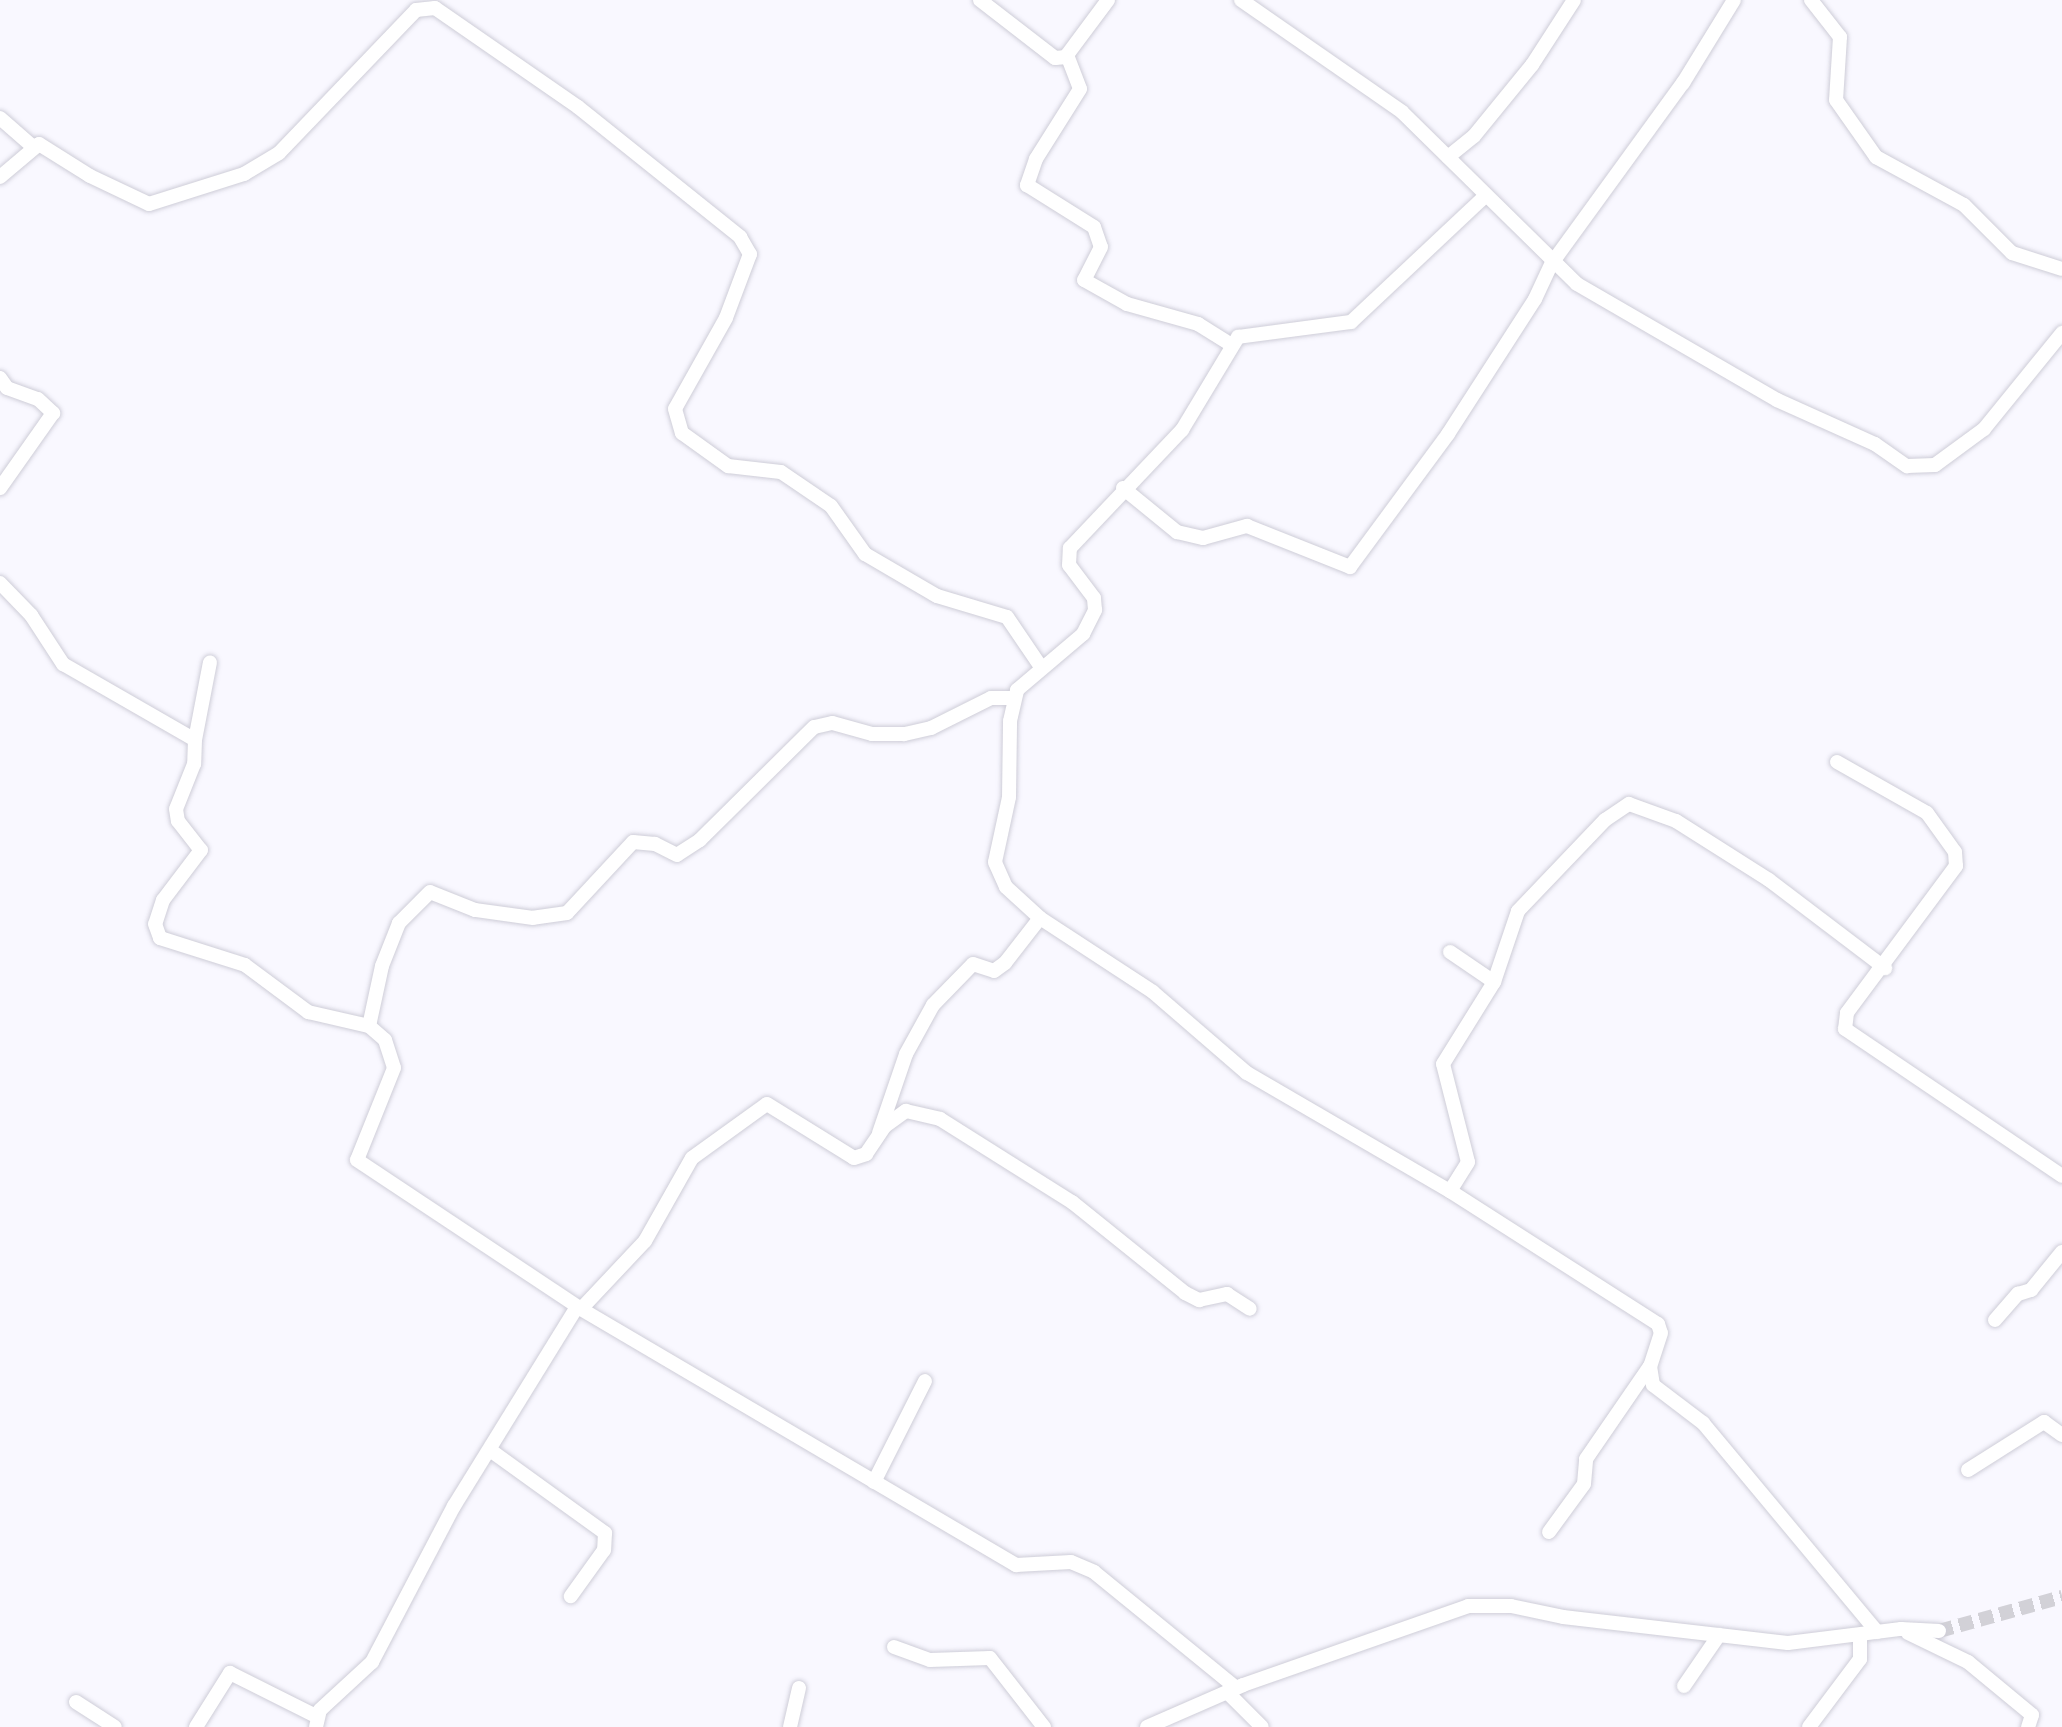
<!DOCTYPE html>
<html>
<head>
<meta charset="utf-8">
<style>
  body { margin:0 }
  #map { position:relative; width:2062px; height:1727px; overflow:hidden; background:#f9f8ff; font-family:Overpass,sans-serif }
  div>[style] { position:absolute }
  .minor-tunnel>* { height:14px; margin-top:-7px; transform-origin:0; background:repeating-linear-gradient(90deg,#d2d1d7 0 14px,transparent 0 21px) }
  .roads { filter:drop-shadow(0 0 2px #cecdd8) drop-shadow(0 0 2px #cecdd8) }
  .minor>* { height:14px; margin:-7px; padding:0 7px; transform-origin:7px; border-radius:7px; background:#fff }
  span { translate:-50% -50%; white-space:nowrap; text-align:center; line-height:1.15; -webkit-text-stroke:6px #fff; paint-order:stroke }
</style>
</head>
<body>
<div id="map">
  <div class="minor-tunnel">
    <div style="left:1939px;top:1631px;width:128px;rotate:-15.5deg"></div>
  </div>
  <div class="roads">
    <div class="minor">
      <div style="left:980px;top:0;width:95px;rotate:37.7deg"></div>
      <div style="left:1055px;top:58px;width:12px;rotate:-5deg"></div>
      <div style="left:1108px;top:0;width:69px;rotate:126.7deg"></div>
      <div style="left:1067px;top:55px;width:36px;rotate:69deg"></div>
      <div style="left:1080px;top:89px;width:83px;rotate:122.2deg"></div>
      <div style="left:1036px;top:159px;width:28px;rotate:109deg"></div>
      <div style="left:1027px;top:185px;width:79px;rotate:32.1deg"></div>
      <div style="left:1094px;top:227px;width:21px;rotate:71deg"></div>
      <div style="left:1101px;top:247px;width:37px;rotate:117deg"></div>
      <div style="left:1084px;top:280px;width:49px;rotate:29.2deg"></div>
      <div style="left:1127px;top:304px;width:74px;rotate:15.7deg"></div>
      <div style="left:1198px;top:324px;width:38px;rotate:32deg"></div>
      <div style="left:1241px;top:0;width:196px;rotate:34.8deg"></div>
      <div style="left:1402px;top:112px;width:245px;rotate:44.5deg"></div>
      <div style="left:1577px;top:284px;width:231px;rotate:30.1deg"></div>
      <div style="left:1777px;top:400px;width:107px;rotate:24.2deg"></div>
      <div style="left:1875px;top:444px;width:39px;rotate:35deg"></div>
      <div style="left:1907px;top:466px;width:28px;rotate:-2deg"></div>
      <div style="left:1935px;top:465px;width:61px;rotate:-36.3deg"></div>
      <div style="left:1984px;top:429px;width:124px;rotate:-50.9deg"></div>
      <div style="left:1811px;top:0;width:47px;rotate:51.9deg"></div>
      <div style="left:1840px;top:37px;width:63px;rotate:93.6deg"></div>
      <div style="left:1836px;top:100px;width:70px;rotate:54.9deg"></div>
      <div style="left:1876px;top:157px;width:100px;rotate:28.6deg"></div>
      <div style="left:1964px;top:205px;width:68px;rotate:45deg"></div>
      <div style="left:2012px;top:253px;width:52px;rotate:17.7deg"></div>
      <div style="left:0;top:118px;width:43px;rotate:41.2deg"></div>
      <div style="left:1448px;top:157px;width:33px;rotate:-39deg"></div>
      <div style="left:1474px;top:136px;width:92px;rotate:-50.8deg"></div>
      <div style="left:1532px;top:65px;width:77px;rotate:-57.1deg"></div>
      <div style="left:0;top:177px;width:51px;rotate:-40.2deg"></div>
      <div style="left:39px;top:144px;width:60px;rotate:32.1deg"></div>
      <div style="left:90px;top:176px;width:65px;rotate:25.4deg"></div>
      <div style="left:149px;top:204px;width:100px;rotate:-17.5deg"></div>
      <div style="left:244px;top:174px;width:41px;rotate:-31deg"></div>
      <div style="left:279px;top:153px;width:198px;rotate:-46.2deg"></div>
      <div style="left:416px;top:10px;width:19px;rotate:-6deg"></div>
      <div style="left:435px;top:8px;width:174px;rotate:34.7deg"></div>
      <div style="left:578px;top:107px;width:208px;rotate:38.7deg"></div>
      <div style="left:740px;top:237px;width:20px;rotate:60deg"></div>
      <div style="left:750px;top:254px;width:68px;rotate:110.6deg"></div>
      <div style="left:726px;top:318px;width:104px;rotate:119.3deg"></div>
      <div style="left:675px;top:409px;width:25px;rotate:74deg"></div>
      <div style="left:682px;top:433px;width:57px;rotate:35.7deg"></div>
      <div style="left:728px;top:466px;width:53px;rotate:6.5deg"></div>
      <div style="left:781px;top:472px;width:60px;rotate:34.2deg"></div>
      <div style="left:831px;top:506px;width:59px;rotate:54.7deg"></div>
      <div style="left:865px;top:554px;width:83px;rotate:30.3deg"></div>
      <div style="left:937px;top:596px;width:73px;rotate:16.7deg"></div>
      <div style="left:1007px;top:617px;width:60px;rotate:55.8deg"></div>
      <div style="left:0;top:378px;width:12px;rotate:55deg"></div>
      <div style="left:7px;top:388px;width:33px;rotate:20deg"></div>
      <div style="left:38px;top:399px;width:21px;rotate:43deg"></div>
      <div style="left:53px;top:413px;width:92px;rotate:125.2deg"></div>
      <div style="left:1123px;top:488px;width:70px;rotate:39.2deg"></div>
      <div style="left:1177px;top:532px;width:27px;rotate:13deg"></div>
      <div style="left:1203px;top:538px;width:46px;rotate:-15.3deg"></div>
      <div style="left:1247px;top:526px;width:111px;rotate:21.7deg"></div>
      <div style="left:1350px;top:567px;width:165px;rotate:-53.6deg"></div>
      <div style="left:1448px;top:434px;width:161px;rotate:-57.2deg"></div>
      <div style="left:1535px;top:299px;width:40px;rotate:-65deg"></div>
      <div style="left:1552px;top:263px;width:223px;rotate:-54deg"></div>
      <div style="left:1683px;top:83px;width:97px;rotate:-58.4deg"></div>
      <div style="left:0;top:583px;width:45px;rotate:45.9deg"></div>
      <div style="left:31px;top:615px;width:59px;rotate:56.9deg"></div>
      <div style="left:63px;top:664px;width:152px;rotate:29.9deg"></div>
      <div style="left:195px;top:740px;width:24px;rotate:92deg"></div>
      <div style="left:194px;top:764px;width:48px;rotate:111.8deg"></div>
      <div style="left:176px;top:809px;width:12px;rotate:81deg"></div>
      <div style="left:178px;top:821px;width:37px;rotate:52deg"></div>
      <div style="left:201px;top:850px;width:63px;rotate:127.2deg"></div>
      <div style="left:163px;top:900px;width:25px;rotate:108deg"></div>
      <div style="left:155px;top:924px;width:15px;rotate:70deg"></div>
      <div style="left:160px;top:938px;width:89px;rotate:17.6deg"></div>
      <div style="left:245px;top:965px;width:79px;rotate:36.7deg"></div>
      <div style="left:308px;top:1012px;width:63px;rotate:12.9deg"></div>
      <div style="left:1014px;top:698px;width:23px;rotate:180deg"></div>
      <div style="left:991px;top:698px;width:67px;rotate:153.4deg"></div>
      <div style="left:931px;top:728px;width:28px;rotate:167deg"></div>
      <div style="left:904px;top:734px;width:32px;rotate:180deg"></div>
      <div style="left:872px;top:734px;width:41px;rotate:-164.6deg"></div>
      <div style="left:832px;top:723px;width:18px;rotate:167deg"></div>
      <div style="left:814px;top:727px;width:161px;rotate:135.3deg"></div>
      <div style="left:700px;top:840px;width:27px;rotate:147deg"></div>
      <div style="left:677px;top:855px;width:25px;rotate:-153deg"></div>
      <div style="left:655px;top:844px;width:22px;rotate:-175deg"></div>
      <div style="left:633px;top:842px;width:97px;rotate:132.9deg"></div>
      <div style="left:567px;top:913px;width:34px;rotate:172deg"></div>
      <div style="left:533px;top:918px;width:59px;rotate:-172.1deg"></div>
      <div style="left:475px;top:910px;width:48px;rotate:-158.2deg"></div>
      <div style="left:430px;top:892px;width:44px;rotate:135deg"></div>
      <div style="left:399px;top:923px;width:46px;rotate:111.6deg"></div>
      <div style="left:382px;top:966px;width:61px;rotate:102.2deg"></div>
      <div style="left:369px;top:1026px;width:21px;rotate:41deg"></div>
      <div style="left:385px;top:1040px;width:29px;rotate:72deg"></div>
      <div style="left:394px;top:1068px;width:99px;rotate:111.9deg"></div>
      <div style="left:357px;top:1160px;width:269px;rotate:33.6deg"></div>
      <div style="left:581px;top:1309px;width:505px;rotate:30.48deg"></div>
      <div style="left:1016px;top:1565px;width:55px;rotate:-3.1deg"></div>
      <div style="left:1071px;top:1562px;width:25px;rotate:23deg"></div>
      <div style="left:1094px;top:1572px;width:183px;rotate:39.2deg"></div>
      <div style="left:195px;top:740px;width:79px;rotate:-79.1deg"></div>
      <div style="left:1837px;top:762px;width:103px;rotate:29.5deg"></div>
      <div style="left:1927px;top:813px;width:48px;rotate:54.3deg"></div>
      <div style="left:1955px;top:852px;width:14px;rotate:86deg"></div>
      <div style="left:1956px;top:866px;width:183px;rotate:126.6deg"></div>
      <div style="left:1847px;top:1013px;width:16px;rotate:97deg"></div>
      <div style="left:1845px;top:1029px;width:262px;rotate:34.1deg"></div>
      <div style="left:1040px;top:918px;width:46px;rotate:-137.6deg"></div>
      <div style="left:1006px;top:887px;width:27px;rotate:-114deg"></div>
      <div style="left:995px;top:862px;width:66px;rotate:-77.8deg"></div>
      <div style="left:1009px;top:797px;width:76px;rotate:-89.2deg"></div>
      <div style="left:1010px;top:721px;width:32px;rotate:-77deg"></div>
      <div style="left:1017px;top:690px;width:87px;rotate:-40.3deg"></div>
      <div style="left:1083px;top:634px;width:27px;rotate:-63deg"></div>
      <div style="left:1095px;top:610px;width:12px;rotate:-95deg"></div>
      <div style="left:1094px;top:598px;width:41px;rotate:-127.1deg"></div>
      <div style="left:1069px;top:565px;width:17px;rotate:-87deg"></div>
      <div style="left:1070px;top:548px;width:163px;rotate:-46.5deg"></div>
      <div style="left:1182px;top:430px;width:109px;rotate:-58.9deg"></div>
      <div style="left:1238px;top:337px;width:114px;rotate:-7.6deg"></div>
      <div style="left:1351px;top:322px;width:184px;rotate:-43.2deg"></div>
      <div style="left:1450px;top:952px;width:53px;rotate:34.3deg"></div>
      <div style="left:879px;top:1133px;width:83px;rotate:-71.1deg"></div>
      <div style="left:906px;top:1054px;width:56px;rotate:-61.1deg"></div>
      <div style="left:933px;top:1005px;width:57px;rotate:-45.7deg"></div>
      <div style="left:973px;top:964px;width:22px;rotate:18deg"></div>
      <div style="left:994px;top:971px;width:14px;rotate:-36deg"></div>
      <div style="left:1005px;top:963px;width:57px;rotate:-52.1deg"></div>
      <div style="left:1040px;top:918px;width:135px;rotate:33.2deg"></div>
      <div style="left:1153px;top:992px;width:124px;rotate:40.8deg"></div>
      <div style="left:1247px;top:1073px;width:235px;rotate:30.2deg"></div>
      <div style="left:1450px;top:1191px;width:247px;rotate:32.6deg"></div>
      <div style="left:1658px;top:1324px;width:9px;rotate:72deg"></div>
      <div style="left:1661px;top:1333px;width:35px;rotate:108deg"></div>
      <div style="left:1650px;top:1366px;width:19px;rotate:81deg"></div>
      <div style="left:1653px;top:1385px;width:63px;rotate:37.2deg"></div>
      <div style="left:1703px;top:1423px;width:272px;rotate:50.2deg"></div>
      <div style="left:1450px;top:1191px;width:34px;rotate:-58deg"></div>
      <div style="left:1468px;top:1162px;width:101px;rotate:-104.3deg"></div>
      <div style="left:1443px;top:1064px;width:97px;rotate:-58.1deg"></div>
      <div style="left:1494px;top:982px;width:75px;rotate:-71.3deg"></div>
      <div style="left:1518px;top:911px;width:126px;rotate:-46.3deg"></div>
      <div style="left:1605px;top:820px;width:29px;rotate:-34deg"></div>
      <div style="left:1629px;top:804px;width:50px;rotate:19.9deg"></div>
      <div style="left:1676px;top:821px;width:110px;rotate:32.4deg"></div>
      <div style="left:1769px;top:880px;width:146px;rotate:37.2deg"></div>
      <div style="left:581px;top:1309px;width:93px;rotate:-46.7deg"></div>
      <div style="left:645px;top:1241px;width:95px;rotate:-60.5deg"></div>
      <div style="left:692px;top:1158px;width:92px;rotate:-35.8deg"></div>
      <div style="left:767px;top:1104px;width:102px;rotate:31.8deg"></div>
      <div style="left:854px;top:1158px;width:13px;rotate:-18deg"></div>
      <div style="left:866px;top:1154px;width:34px;rotate:-56deg"></div>
      <div style="left:885px;top:1126px;width:26px;rotate:-36deg"></div>
      <div style="left:906px;top:1111px;width:35px;rotate:13deg"></div>
      <div style="left:940px;top:1119px;width:156px;rotate:32.2deg"></div>
      <div style="left:1072px;top:1202px;width:145px;rotate:38.8deg"></div>
      <div style="left:1185px;top:1293px;width:16px;rotate:27deg"></div>
      <div style="left:1199px;top:1300px;width:29px;rotate:-12deg"></div>
      <div style="left:1227px;top:1294px;width:27px;rotate:33deg"></div>
      <div style="left:1995px;top:1320px;width:35px;rotate:-49deg"></div>
      <div style="left:2018px;top:1294px;width:14px;rotate:-17deg"></div>
      <div style="left:2031px;top:1290px;width:49px;rotate:-50.8deg"></div>
      <div style="left:490px;top:1450px;width:142px;rotate:35.8deg"></div>
      <div style="left:605px;top:1533px;width:17px;rotate:93deg"></div>
      <div style="left:604px;top:1550px;width:57px;rotate:125.7deg"></div>
      <div style="left:1968px;top:1470px;width:90px;rotate:-32.3deg"></div>
      <div style="left:2044px;top:1422px;width:22px;rotate:36deg"></div>
      <div style="left:874px;top:1482px;width:113px;rotate:-63.2deg"></div>
      <div style="left:1549px;top:1532px;width:59px;rotate:-53.9deg"></div>
      <div style="left:1584px;top:1484px;width:25px;rotate:-85deg"></div>
      <div style="left:1586px;top:1459px;width:113px;rotate:-55.5deg"></div>
      <div style="left:1908px;top:1633px;width:67px;rotate:25.8deg"></div>
      <div style="left:1968px;top:1662px;width:83px;rotate:39.6deg"></div>
      <div style="left:2032px;top:1715px;width:13px;rotate:108deg"></div>
      <div style="left:894px;top:1647px;width:38px;rotate:20deg"></div>
      <div style="left:930px;top:1660px;width:60px;rotate:-1.9deg"></div>
      <div style="left:990px;top:1658px;width:88px;rotate:52deg"></div>
      <div style="left:1684px;top:1686px;width:62px;rotate:-55.5deg"></div>
      <div style="left:1227px;top:1692px;width:49px;rotate:45deg"></div>
      <div style="left:76px;top:1702px;width:46px;rotate:32.7deg"></div>
      <div style="left:196px;top:1727px;width:64px;rotate:-57.8deg"></div>
      <div style="left:230px;top:1673px;width:96px;rotate:26.6deg"></div>
      <div style="left:316px;top:1727px;width:17px;rotate:-77deg"></div>
      <div style="left:320px;top:1710px;width:71px;rotate:-42.7deg"></div>
      <div style="left:372px;top:1662px;width:176px;rotate:-62.3deg"></div>
      <div style="left:454px;top:1506px;width:234px;rotate:-58.3deg"></div>
      <div style="left:790px;top:1727px;width:40px;rotate:-77deg"></div>
      <div style="left:1147px;top:1727px;width:105px;rotate:-23.6deg"></div>
      <div style="left:1243px;top:1685px;width:238px;rotate:-19.3deg"></div>
      <div style="left:1468px;top:1606px;width:43px"></div>
      <div style="left:1511px;top:1606px;width:53px;rotate:11.9deg"></div>
      <div style="left:1563px;top:1617px;width:226px;rotate:6.6deg"></div>
      <div style="left:1788px;top:1643px;width:114px;rotate:-7.1deg"></div>
      <div style="left:1901px;top:1629px;width:38px;rotate:3deg"></div>
      <div style="left:1809px;top:1727px;width:85px;rotate:-53.1deg"></div>
      <div style="left:1860px;top:1659px;width:23px;rotate:-90deg"></div>
    </div>
  </div>
</div>
</body>
</html>
